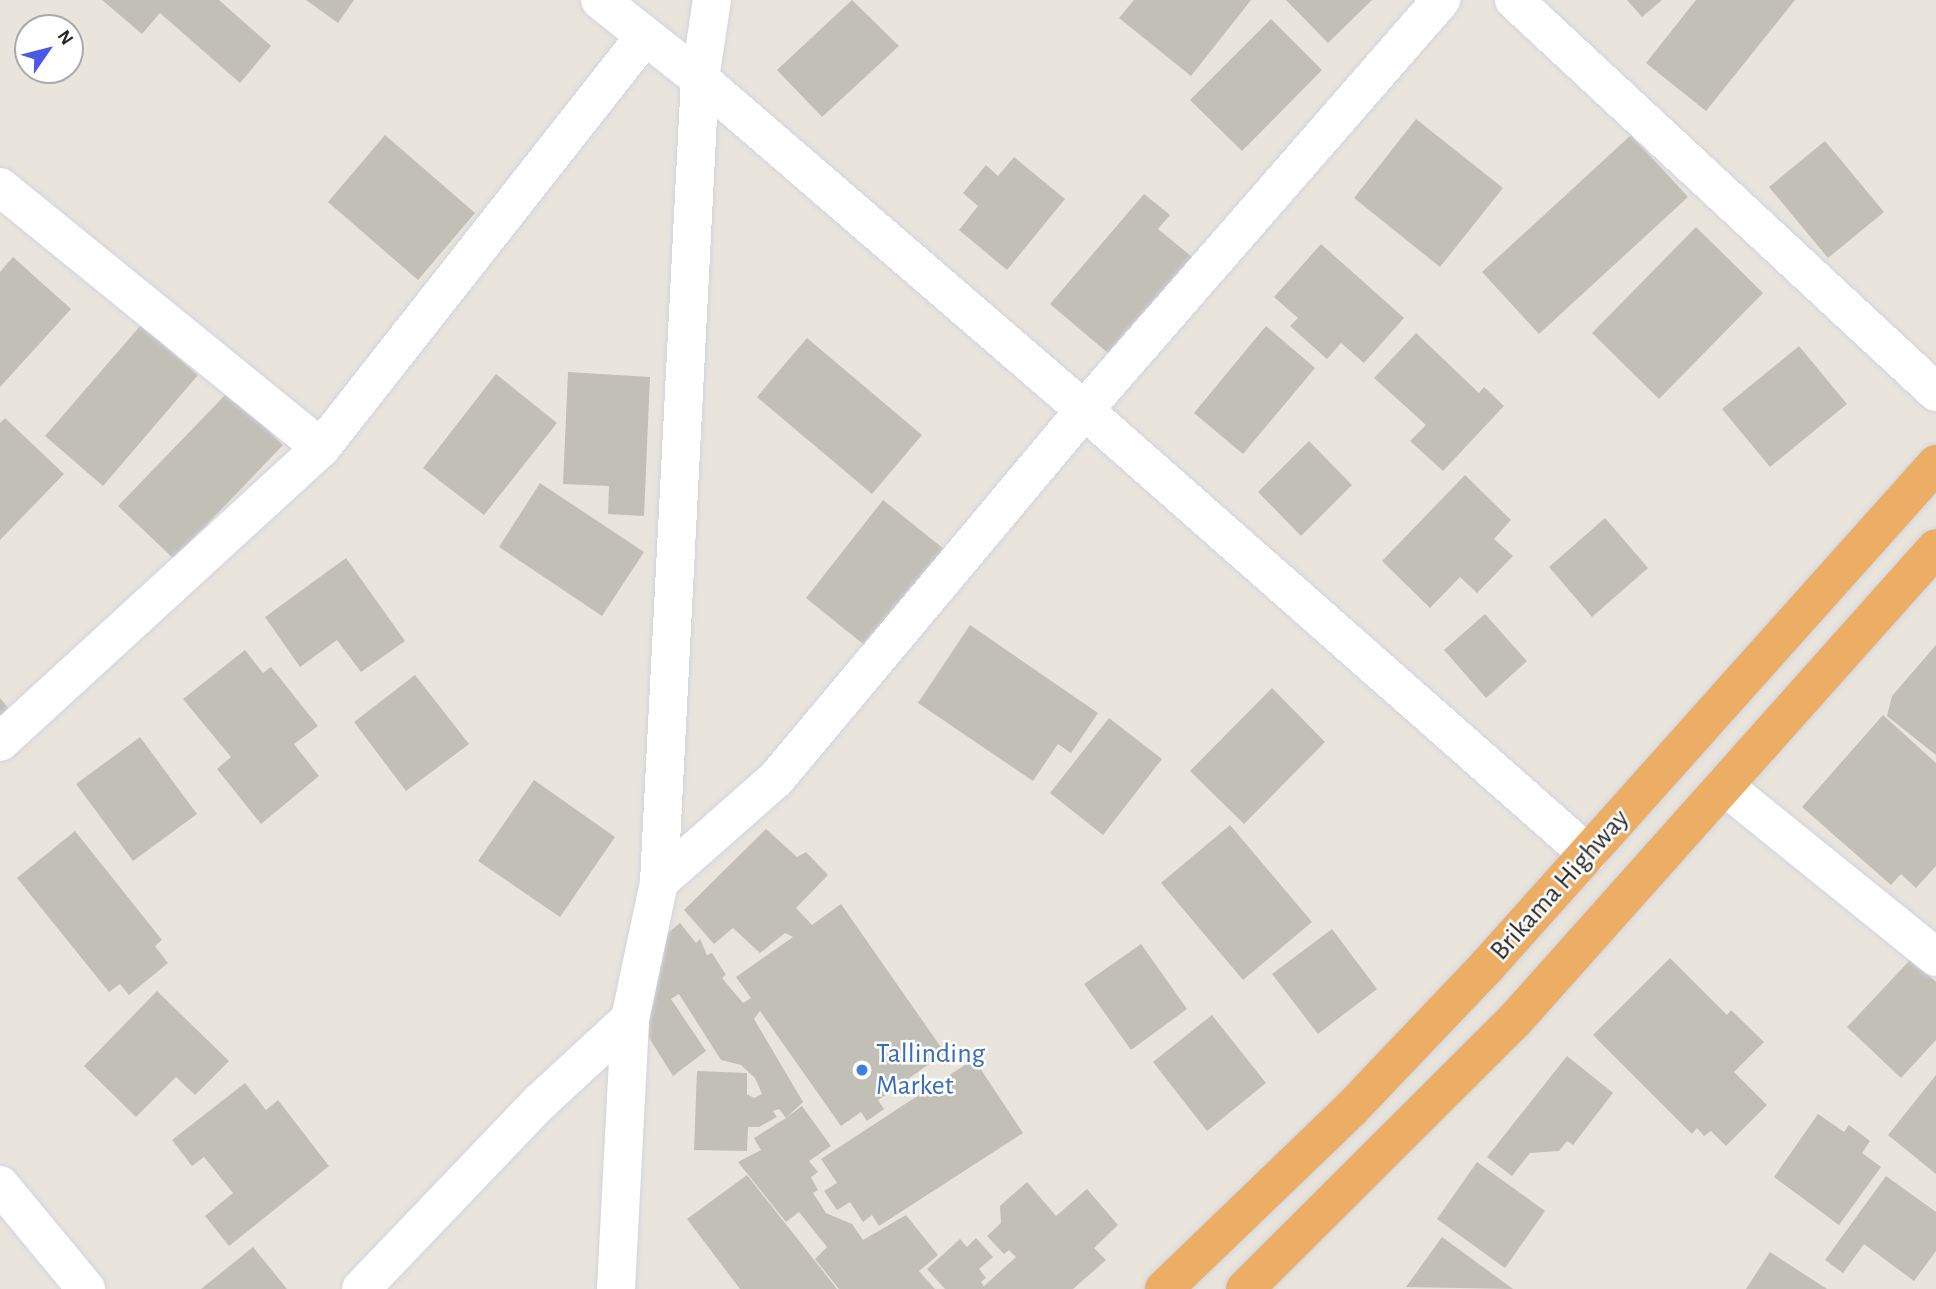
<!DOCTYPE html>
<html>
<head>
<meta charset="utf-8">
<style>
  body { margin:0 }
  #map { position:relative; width:1936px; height:1289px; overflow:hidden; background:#e9e5dc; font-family:"Alegreya Sans",sans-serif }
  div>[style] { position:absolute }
  .building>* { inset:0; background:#c2bfb7 }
  .roads { filter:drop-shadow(0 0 2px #d1d3e0) drop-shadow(0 0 2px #d1d3e0) }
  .street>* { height:38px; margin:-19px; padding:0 19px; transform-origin:19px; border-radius:19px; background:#fff }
  .highway>* { height:38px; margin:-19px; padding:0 19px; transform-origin:19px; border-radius:19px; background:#ecad64 }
  .dots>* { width:19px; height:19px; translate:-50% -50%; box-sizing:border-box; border:4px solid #fff; border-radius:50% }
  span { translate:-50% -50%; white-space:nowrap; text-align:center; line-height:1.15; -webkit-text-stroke:5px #fff; paint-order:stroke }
  .street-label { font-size:28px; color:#292929 }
  .shop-label { font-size:28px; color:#366cbe }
  .left { translate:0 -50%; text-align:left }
  .north { position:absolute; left:14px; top:14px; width:70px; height:70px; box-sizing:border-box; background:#fff; border:2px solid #a9a9a9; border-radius:50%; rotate:55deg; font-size:19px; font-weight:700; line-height:28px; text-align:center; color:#292929 }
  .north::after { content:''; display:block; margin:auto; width:24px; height:32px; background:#4c59e6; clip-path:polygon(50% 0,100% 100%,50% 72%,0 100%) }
</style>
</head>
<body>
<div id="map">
  <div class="building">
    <div style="clip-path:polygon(102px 0,219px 0,271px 46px,240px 83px,160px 13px,142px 34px)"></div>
    <div style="clip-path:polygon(306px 0,354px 0,338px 23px)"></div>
    <div style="clip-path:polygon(852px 0,899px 46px,822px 117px,777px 70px)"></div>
    <div style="clip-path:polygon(1134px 0,1251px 0,1191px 76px,1119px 18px)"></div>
    <div style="clip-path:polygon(1286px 0,1372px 0,1328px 43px)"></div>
    <div style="clip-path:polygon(1627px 0,1662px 0,1642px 17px)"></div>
    <div style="clip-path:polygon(1696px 0,1795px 0,1706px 111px,1646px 63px)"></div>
    <div style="clip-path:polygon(1271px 19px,1322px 70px,1242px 151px,1190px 100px)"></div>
    <div style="clip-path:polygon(1416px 119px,1503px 188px,1440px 267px,1354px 198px)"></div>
    <div style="clip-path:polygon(385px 135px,475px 213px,418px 280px,328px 202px)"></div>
    <div style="clip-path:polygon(1631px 135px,1688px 197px,1539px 334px,1482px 272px)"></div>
    <div style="clip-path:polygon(1825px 141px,1884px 212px,1828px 258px,1769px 187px)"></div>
    <div style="clip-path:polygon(1014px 157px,1065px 199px,1007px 270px,959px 230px,978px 206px,963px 193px,986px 165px,998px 176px)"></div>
    <div style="clip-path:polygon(1144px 194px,1170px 215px,1158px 229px,1202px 265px,1154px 320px,1144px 311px,1108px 353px,1050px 304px)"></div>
    <div style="clip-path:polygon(1696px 227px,1763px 293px,1659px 399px,1592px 333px)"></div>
    <div style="clip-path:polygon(1321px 244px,1404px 318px,1364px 363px,1341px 343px,1327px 359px,1290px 326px,1298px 318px,1274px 297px)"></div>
    <div style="clip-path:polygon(13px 257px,71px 309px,0 387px,0 272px)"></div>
    <div style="clip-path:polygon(141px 325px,198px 375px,103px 486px,45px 436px)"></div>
    <div style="clip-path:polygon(1266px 326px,1315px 368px,1243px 454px,1194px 413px)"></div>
    <div style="clip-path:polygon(1416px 333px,1479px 393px,1484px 387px,1504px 406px,1443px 471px,1410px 441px,1426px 425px,1374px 378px)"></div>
    <div style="clip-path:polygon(807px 338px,922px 435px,872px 494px,757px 397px)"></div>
    <div style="clip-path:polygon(1799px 346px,1847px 404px,1770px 467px,1722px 409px)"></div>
    <div style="clip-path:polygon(568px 372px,650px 377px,644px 516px,608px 514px,609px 486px,563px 484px)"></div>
    <div style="clip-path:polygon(496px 374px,557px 423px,484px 515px,423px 468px)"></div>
    <div style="clip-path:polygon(228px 392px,283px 445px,174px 559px,118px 506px)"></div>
    <div style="clip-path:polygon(5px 418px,64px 474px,0 540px,0 423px)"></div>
    <div style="clip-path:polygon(1309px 441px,1352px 485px,1301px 536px,1258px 492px)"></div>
    <div style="clip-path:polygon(1465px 475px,1511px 520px,1494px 539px,1513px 556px,1477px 593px,1460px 577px,1430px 608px,1382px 561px)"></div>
    <div style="clip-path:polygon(540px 483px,644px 552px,602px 616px,499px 547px)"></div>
    <div style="clip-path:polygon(883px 500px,945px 550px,868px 648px,806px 598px)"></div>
    <div style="clip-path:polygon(1605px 518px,1648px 568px,1592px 617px,1549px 567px)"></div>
    <div style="clip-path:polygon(346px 558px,405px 641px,361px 672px,337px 640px,300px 667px,265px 617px)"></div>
    <div style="clip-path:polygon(1485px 614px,1527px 661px,1486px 698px,1444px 650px)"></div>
    <div style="clip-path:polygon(970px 625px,1098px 713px,1071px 753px,1058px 744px,1033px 781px,918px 703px)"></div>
    <div style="clip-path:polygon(1936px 645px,1936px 755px,1887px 716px,1892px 696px)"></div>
    <div style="clip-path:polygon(245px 650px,263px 673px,271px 667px,318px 726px,294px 744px,319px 776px,261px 824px,217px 769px,231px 757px,183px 699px)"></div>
    <div style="clip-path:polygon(415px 675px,469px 744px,406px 791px,354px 722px)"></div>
    <div style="clip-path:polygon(1272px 688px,1325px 742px,1244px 824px,1190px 771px)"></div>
    <div style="clip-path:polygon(0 698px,14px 715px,0 726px)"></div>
    <div style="clip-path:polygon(1883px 715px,1936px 763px,1936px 866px,1916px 888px,1901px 874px,1891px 885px,1802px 807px)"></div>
    <div style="clip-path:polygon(1109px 718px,1162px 759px,1103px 835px,1050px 793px)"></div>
    <div style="clip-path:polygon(140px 737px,197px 814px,133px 861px,76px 784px)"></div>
    <div style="clip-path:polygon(534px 780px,615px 837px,560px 917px,478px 861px)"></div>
    <div style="clip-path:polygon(1230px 825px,1312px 922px,1243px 980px,1161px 883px)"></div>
    <div style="clip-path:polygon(766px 829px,797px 857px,806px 852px,828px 875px,796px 908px,812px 925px,841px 904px,945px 1053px,878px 1100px,884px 1109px,867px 1121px,861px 1112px,841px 1126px,760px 1011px,754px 1019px,803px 1102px,786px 1118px,802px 1106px,831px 1146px,809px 1161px,818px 1172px,811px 1177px,818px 1190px,813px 1193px,826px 1213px,852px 1224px,863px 1240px,906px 1215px,938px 1255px,919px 1271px,935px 1289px,839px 1289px,815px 1259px,827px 1247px,799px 1212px,786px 1222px,738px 1162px,761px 1150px,754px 1138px,786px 1118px,779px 1109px,773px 1111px,777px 1117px,759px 1127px,748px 1127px,747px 1151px,694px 1150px,697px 1071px,747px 1073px,747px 1094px,754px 1098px,762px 1094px,755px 1078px,741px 1065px,721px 1060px,679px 994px,671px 999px,706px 1051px,673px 1076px,639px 1022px,647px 950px,680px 923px,696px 943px,700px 939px,707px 955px,712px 953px,726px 975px,722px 978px,743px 1003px,751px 998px,736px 977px,793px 937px,785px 933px,760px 953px,733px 928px,714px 944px,684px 910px)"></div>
    <div style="clip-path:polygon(75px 831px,162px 940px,155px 946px,168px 963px,129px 995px,120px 984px,109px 992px,17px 878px)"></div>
    <div style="clip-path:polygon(1332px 929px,1377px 989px,1318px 1034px,1272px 974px)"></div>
    <div style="clip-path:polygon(1141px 944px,1187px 1009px,1131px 1050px,1084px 984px)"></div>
    <div style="clip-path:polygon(1670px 958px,1727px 1015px,1731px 1010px,1764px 1042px,1734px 1072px,1767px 1105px,1726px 1146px,1711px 1131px,1704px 1136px,1697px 1128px,1692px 1134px,1593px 1035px)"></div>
    <div style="clip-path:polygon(1911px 959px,1936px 982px,1936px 1040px,1901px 1078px,1847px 1027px)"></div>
    <div style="clip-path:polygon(157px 991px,229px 1061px,195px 1095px,176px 1077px,136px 1117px,84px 1066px)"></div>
    <div style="clip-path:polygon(1212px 1015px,1266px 1083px,1207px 1131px,1153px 1062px)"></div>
    <div style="clip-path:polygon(1567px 1056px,1613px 1093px,1573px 1145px,1567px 1141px,1559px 1151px,1530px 1153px,1512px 1176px,1487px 1157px)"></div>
    <div style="clip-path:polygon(974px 1059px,1023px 1133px,879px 1226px,872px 1215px,863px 1222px,850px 1202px,837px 1210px,824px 1191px,837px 1183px,821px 1159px)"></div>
    <div style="clip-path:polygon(1936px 1075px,1936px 1174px,1888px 1135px)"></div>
    <div style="clip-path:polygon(245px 1083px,266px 1110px,278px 1100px,329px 1166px,229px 1246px,205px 1216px,233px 1193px,204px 1157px,192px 1166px,172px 1140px)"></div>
    <div style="clip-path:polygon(1818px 1114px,1844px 1132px,1849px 1125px,1870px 1141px,1862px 1153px,1881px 1167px,1839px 1225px,1774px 1177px)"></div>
    <div style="clip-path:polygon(1477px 1162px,1545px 1211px,1505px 1268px,1437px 1219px)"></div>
    <div style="clip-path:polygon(747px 1175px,815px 1261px,837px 1289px,740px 1289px,687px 1219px)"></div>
    <div style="clip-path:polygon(1886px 1176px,1936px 1212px,1936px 1251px,1914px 1281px,1864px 1244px,1843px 1273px,1825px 1260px)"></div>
    <div style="clip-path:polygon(1027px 1182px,1056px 1216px,1087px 1189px,1118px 1225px,1094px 1248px,1106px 1260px,1073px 1289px,945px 1289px,927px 1269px,960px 1239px,967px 1247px,976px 1238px,993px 1257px,979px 1269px,986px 1278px,981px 1282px,984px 1286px,1016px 1257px,1009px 1250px,1004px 1254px,987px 1236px,1001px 1223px,1000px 1206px)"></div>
    <div style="clip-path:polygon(1442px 1237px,1513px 1289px,1406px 1287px)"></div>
    <div style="clip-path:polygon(253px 1247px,287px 1289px,201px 1289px)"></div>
    <div style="clip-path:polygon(1770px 1252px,1827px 1289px,1746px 1289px)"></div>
  </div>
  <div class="roads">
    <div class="street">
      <div style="left:600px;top:0;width:127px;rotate:38.3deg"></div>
      <div style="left:700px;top:79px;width:507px;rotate:40.76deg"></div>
      <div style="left:1084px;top:410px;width:672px;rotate:41.38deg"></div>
      <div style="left:1514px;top:0;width:576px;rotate:42.89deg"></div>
      <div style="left:0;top:187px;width:414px;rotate:39.1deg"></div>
      <div style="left:0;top:742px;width:435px;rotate:-42.5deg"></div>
      <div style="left:321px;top:448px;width:524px;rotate:-51.82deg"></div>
      <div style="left:1724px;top:786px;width:272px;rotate:38.9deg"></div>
      <div style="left:659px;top:882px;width:156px;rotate:-41.4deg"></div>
      <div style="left:776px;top:779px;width:481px;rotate:-50.1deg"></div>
      <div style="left:1084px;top:410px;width:544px;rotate:-48.95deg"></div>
      <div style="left:0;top:1185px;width:135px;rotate:50.4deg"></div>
      <div style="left:361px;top:1289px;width:259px;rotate:-46.3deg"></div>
      <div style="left:540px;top:1102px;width:122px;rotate:-42.7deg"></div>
      <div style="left:616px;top:1289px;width:270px;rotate:-87deg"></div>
      <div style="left:630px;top:1019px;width:140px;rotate:-78deg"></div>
      <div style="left:659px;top:882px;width:804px;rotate:-87.08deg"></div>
      <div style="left:700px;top:79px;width:80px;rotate:-81.4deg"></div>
    </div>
    <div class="highway">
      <div style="left:1164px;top:1289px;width:260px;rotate:-43.9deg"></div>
      <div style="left:1351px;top:1109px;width:199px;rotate:-46.4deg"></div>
      <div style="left:1488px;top:965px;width:672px;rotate:-48.2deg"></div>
      <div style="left:1245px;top:1289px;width:381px;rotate:-44.9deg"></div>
      <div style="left:1515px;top:1020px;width:632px;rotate:-48.27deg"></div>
    </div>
  </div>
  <div class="dots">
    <div style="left:862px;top:1070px;background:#3f7fe0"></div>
  </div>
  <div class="street-label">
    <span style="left:1560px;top:885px;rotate:-48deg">Brikama Highway</span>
  </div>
  <div class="shop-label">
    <span class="left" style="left:876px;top:1070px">Tallinding<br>Market</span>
  </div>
  <div class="north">N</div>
</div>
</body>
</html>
